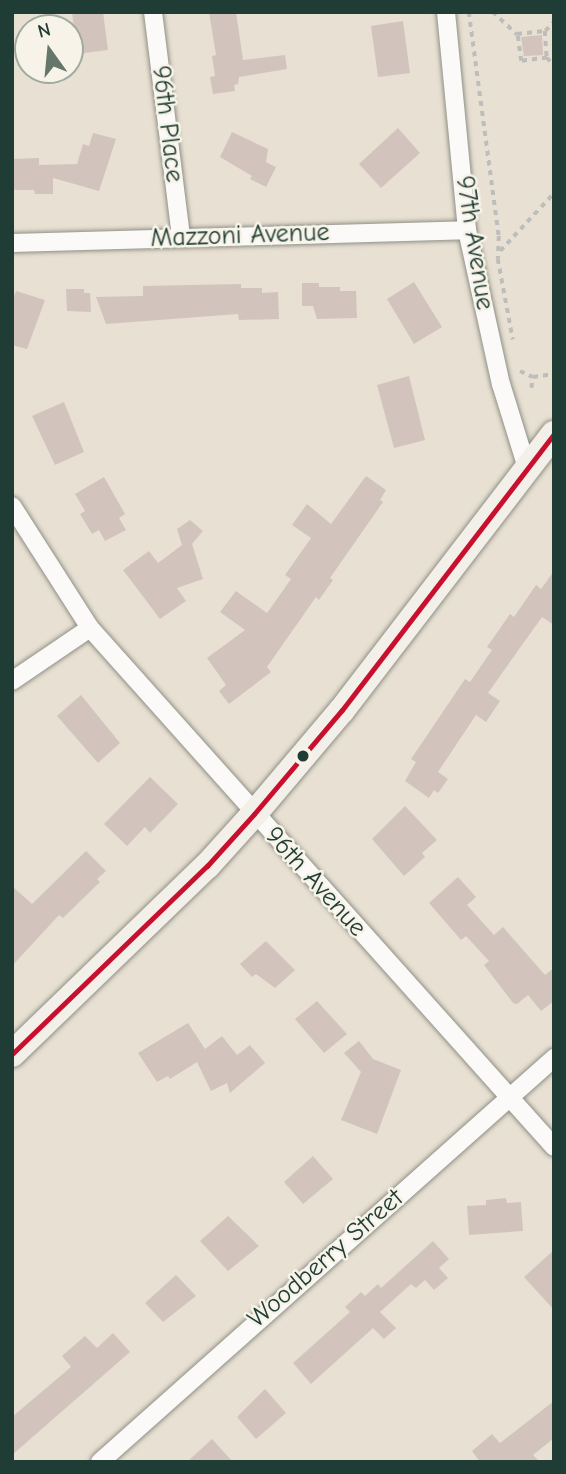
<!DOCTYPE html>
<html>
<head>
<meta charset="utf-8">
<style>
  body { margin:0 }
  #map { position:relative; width:566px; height:1474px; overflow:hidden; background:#e8e0d2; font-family:"Comic Neue",sans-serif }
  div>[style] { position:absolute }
  .building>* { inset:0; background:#d2c4bd }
  .path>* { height:3.5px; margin-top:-1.75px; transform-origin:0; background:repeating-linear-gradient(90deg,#bdbebb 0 5px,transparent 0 10px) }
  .roads { filter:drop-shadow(0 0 2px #8f9087) drop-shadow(0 0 2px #8f9087) }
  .street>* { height:18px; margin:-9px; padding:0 9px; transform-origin:9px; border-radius:9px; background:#fcfaf8 }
  .secondary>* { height:26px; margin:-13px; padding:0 13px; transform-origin:13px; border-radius:13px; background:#f3f0ea }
  .bus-1>* { height:5px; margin:-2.5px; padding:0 2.5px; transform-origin:2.5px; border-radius:2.5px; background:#c8102e }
  .dots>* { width:19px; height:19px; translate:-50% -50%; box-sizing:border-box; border:4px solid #f7f3e8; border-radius:50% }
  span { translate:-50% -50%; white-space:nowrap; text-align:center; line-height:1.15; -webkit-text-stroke:5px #f7f3e8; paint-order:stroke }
  .street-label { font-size:26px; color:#1f3d34 }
  .frame { position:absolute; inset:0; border:14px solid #1f3d34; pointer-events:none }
  .north { position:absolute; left:14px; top:14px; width:70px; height:70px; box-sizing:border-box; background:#f7f3e8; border:2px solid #a1aaa0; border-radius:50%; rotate:345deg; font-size:19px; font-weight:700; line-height:28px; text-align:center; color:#1f3d34 }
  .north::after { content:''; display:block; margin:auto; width:24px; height:32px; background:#65766b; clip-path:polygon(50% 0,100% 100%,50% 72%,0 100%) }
</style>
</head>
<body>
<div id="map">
  <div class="building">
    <div style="clip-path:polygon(72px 12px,103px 12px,108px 50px,77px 54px)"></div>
    <div style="clip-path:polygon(209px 12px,236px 12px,243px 60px,285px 55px,287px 69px,239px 77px,238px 84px,234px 85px,235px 91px,213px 94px,210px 77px,215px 76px,212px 56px,216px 55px)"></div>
    <div style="clip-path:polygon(403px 21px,410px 73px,378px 77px,371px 26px)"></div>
    <div style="clip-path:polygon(542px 35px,543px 55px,524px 56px,521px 37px)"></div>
    <div style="clip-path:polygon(398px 128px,420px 153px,381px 188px,359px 164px)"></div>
    <div style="clip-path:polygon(232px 132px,268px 149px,266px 162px,276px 167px,266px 187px,250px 179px,252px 176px,220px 157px)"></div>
    <div style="clip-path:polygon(93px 133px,116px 139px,99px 191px,53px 178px,53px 194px,35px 194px,34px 190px,15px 190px,12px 186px,12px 159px,39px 158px,39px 165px,77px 164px,83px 144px,89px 146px)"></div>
    <div style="clip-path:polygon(414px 282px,442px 327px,414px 344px,387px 299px)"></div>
    <div style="clip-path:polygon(302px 283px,319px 283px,319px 287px,340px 287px,340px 291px,356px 291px,357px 318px,317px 319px,313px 306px,302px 306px)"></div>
    <div style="clip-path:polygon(241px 284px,241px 288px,262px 288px,262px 293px,278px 292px,279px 319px,239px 320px,238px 314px,106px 324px,96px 297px,143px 296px,143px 286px)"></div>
    <div style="clip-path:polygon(66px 289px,84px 289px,84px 293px,90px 293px,91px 312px,67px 311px)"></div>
    <div style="clip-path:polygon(16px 291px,45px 300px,27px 349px,12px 345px,12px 301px)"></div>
    <div style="clip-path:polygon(409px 376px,425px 440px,394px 448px,377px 385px)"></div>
    <div style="clip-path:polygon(64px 402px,84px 452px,55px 465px,32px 416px)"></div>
    <div style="clip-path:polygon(366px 476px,386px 490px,380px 500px,383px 502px,330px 578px,333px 580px,319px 600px,316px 597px,267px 667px,271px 672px,229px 704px,219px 691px,226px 685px,207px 658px,245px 630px,220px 612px,236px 591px,267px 613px,291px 579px,285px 575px,311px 538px,292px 525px,307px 504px,331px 524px)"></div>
    <div style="clip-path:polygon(104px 477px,125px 514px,119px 518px,126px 530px,105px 541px,99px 530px,92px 534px,80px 514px,85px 511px,75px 494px)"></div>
    <div style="clip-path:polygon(190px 520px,203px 531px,192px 544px,203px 579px,177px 588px,186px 601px,160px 619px,123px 570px,149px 551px,158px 563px,182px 545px,177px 529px)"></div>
    <div style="clip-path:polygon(554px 571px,554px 625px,542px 617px,488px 693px,500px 701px,486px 722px,476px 715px,438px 772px,448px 779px,438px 793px,434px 790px,429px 798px,405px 781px,416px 762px,411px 759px,465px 679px,470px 682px,492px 650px,487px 647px,510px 614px,514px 617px,536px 585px,541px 589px)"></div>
    <div style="clip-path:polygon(81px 695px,120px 743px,98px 763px,57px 716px)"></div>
    <div style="clip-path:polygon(150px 777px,178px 804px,150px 833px,145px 827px,127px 846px,104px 824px)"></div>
    <div style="clip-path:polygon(405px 806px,437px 840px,422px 853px,425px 857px,404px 876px,372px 839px)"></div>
    <div style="clip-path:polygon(86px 851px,106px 871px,97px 879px,100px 882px,63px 918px,59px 915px,12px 966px,12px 886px,32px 904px)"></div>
    <div style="clip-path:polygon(458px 877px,476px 897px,467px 905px,494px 935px,503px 927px,545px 975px,554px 968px,554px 1001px,541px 1011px,528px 995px,517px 1004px,513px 1003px,484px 965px,489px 961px,466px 936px,461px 940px,429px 903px)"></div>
    <div style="clip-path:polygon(266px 941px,295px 970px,275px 988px,256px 974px,252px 977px,240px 964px)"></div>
    <div style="clip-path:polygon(317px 1001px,347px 1034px,324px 1053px,295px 1019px)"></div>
    <div style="clip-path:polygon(188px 1023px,205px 1049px,222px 1036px,237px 1055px,250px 1045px,265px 1063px,230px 1093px,227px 1083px,211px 1091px,197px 1062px,170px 1079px,168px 1076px,157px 1082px,138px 1053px)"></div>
    <div style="clip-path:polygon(359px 1041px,373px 1059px,401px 1070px,377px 1134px,341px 1120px,361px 1072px,344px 1053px)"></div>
    <div style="clip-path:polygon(313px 1156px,333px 1179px,303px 1204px,284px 1182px)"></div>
    <div style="clip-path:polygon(506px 1198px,507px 1203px,521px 1202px,523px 1231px,469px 1235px,467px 1206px,486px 1205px,486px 1200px)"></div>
    <div style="clip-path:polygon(228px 1216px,259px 1246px,228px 1271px,200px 1241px)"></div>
    <div style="clip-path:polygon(433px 1241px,449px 1259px,439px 1268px,448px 1278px,434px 1290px,425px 1280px,416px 1288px,411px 1284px,380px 1312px,396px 1328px,384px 1339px,373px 1328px,311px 1384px,293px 1363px,350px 1312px,345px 1307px,361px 1292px,365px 1296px,378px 1284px,381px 1288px)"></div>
    <div style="clip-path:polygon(554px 1250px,554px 1310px,524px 1277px)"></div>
    <div style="clip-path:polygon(176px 1275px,196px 1296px,163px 1322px,145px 1303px)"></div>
    <div style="clip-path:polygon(113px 1333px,130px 1352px,12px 1455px,12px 1417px,71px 1367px,62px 1356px,85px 1336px,97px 1348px)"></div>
    <div style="clip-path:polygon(265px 1389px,286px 1413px,256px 1439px,237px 1417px)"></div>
    <div style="clip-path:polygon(554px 1401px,554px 1438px,533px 1455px,540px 1462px,480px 1462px,472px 1451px,492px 1434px,500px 1443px)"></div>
    <div style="clip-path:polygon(212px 1439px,233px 1462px,187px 1462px)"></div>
  </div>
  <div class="path">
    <div style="left:469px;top:12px;width:226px;rotate:82.4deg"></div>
    <div style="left:499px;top:236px;width:23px;rotate:92deg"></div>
    <div style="left:498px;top:259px;width:82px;rotate:79.5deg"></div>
    <div style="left:493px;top:12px;width:33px;rotate:43deg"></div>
    <div style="left:545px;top:31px;width:13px;rotate:-45deg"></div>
    <div style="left:547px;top:58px;width:26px;rotate:173deg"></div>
    <div style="left:521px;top:61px;width:27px;rotate:-98deg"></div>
    <div style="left:517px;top:34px;width:28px;rotate:-6deg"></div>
    <div style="left:545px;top:31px;width:27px;rotate:86deg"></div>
    <div style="left:547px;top:58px;width:10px;rotate:45deg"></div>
    <div style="left:500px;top:251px;width:79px;rotate:-47deg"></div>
    <div style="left:520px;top:371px;width:14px;rotate:25deg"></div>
    <div style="left:531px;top:388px;width:11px;rotate:-80deg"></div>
    <div style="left:533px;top:377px;width:21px;rotate:-8deg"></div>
  </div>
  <div class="roads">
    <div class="street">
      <div style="left:153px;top:12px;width:227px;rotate:82.9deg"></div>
      <div style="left:446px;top:12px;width:219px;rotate:84.5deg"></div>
      <div style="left:467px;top:230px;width:158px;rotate:77.6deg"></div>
      <div style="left:501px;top:384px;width:88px;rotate:72.8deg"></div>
      <div style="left:12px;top:243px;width:455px;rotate:-1.6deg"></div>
      <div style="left:12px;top:506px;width:145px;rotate:57.4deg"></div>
      <div style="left:90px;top:628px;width:696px;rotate:48.2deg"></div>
      <div style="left:12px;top:681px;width:94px;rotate:-34.2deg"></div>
      <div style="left:100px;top:1462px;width:608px;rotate:-41.66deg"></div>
    </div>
    <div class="secondary">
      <div style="left:12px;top:1054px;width:271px;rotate:-44deg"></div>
      <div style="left:207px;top:866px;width:70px;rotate:-47.9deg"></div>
      <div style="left:254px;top:814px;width:136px;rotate:-49.8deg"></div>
      <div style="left:342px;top:710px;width:348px;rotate:-52.5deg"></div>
    </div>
  </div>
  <div class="bus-1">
    <div style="left:12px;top:1054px;width:271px;rotate:-44deg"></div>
    <div style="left:207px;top:866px;width:70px;rotate:-47.9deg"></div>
    <div style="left:254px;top:814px;width:136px;rotate:-49.8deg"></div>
    <div style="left:342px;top:710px;width:348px;rotate:-52.5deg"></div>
  </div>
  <div class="dots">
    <div style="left:303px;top:756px;background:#1f3d34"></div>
  </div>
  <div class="street-label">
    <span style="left:167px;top:124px;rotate:83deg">96th Place</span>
    <span style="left:240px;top:236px;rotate:-2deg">Mazzoni Avenue</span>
    <span style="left:474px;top:243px;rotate:81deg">97th Avenue</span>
    <span style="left:315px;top:882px;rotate:48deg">96th Avenue</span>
    <span style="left:326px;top:1259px;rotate:-41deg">Woodberry Street</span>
  </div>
  <div class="frame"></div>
  <div class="north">N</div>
</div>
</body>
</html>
